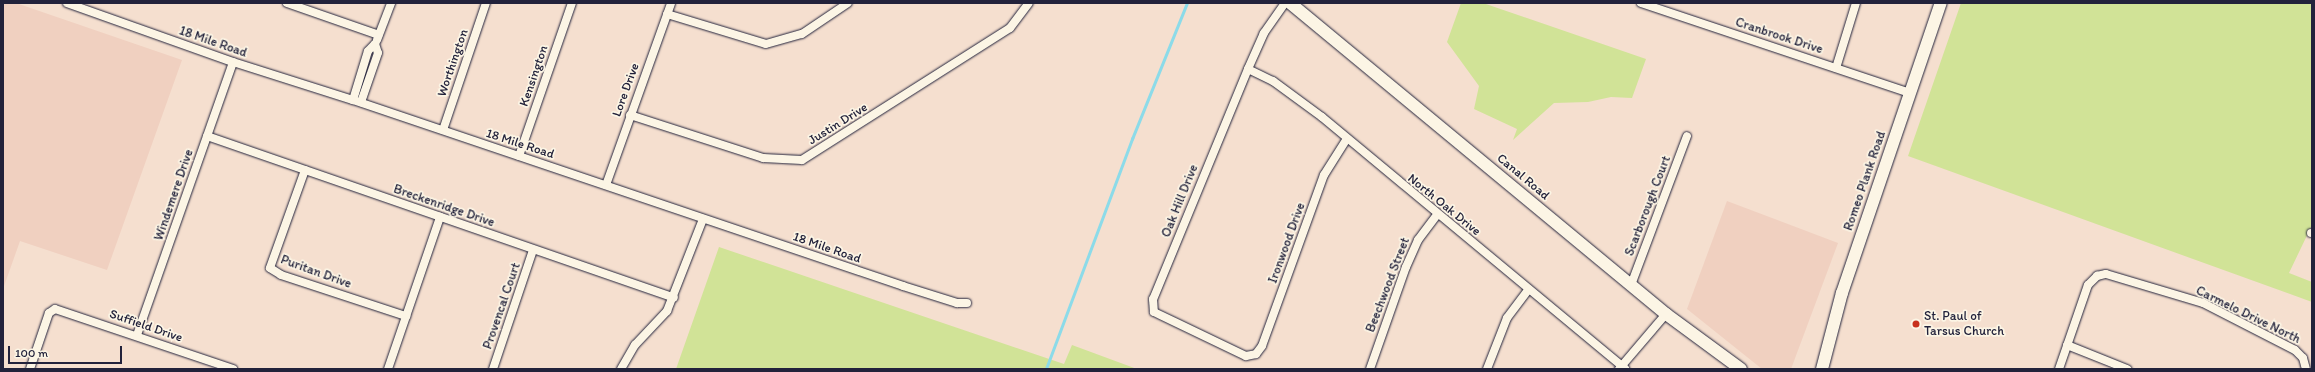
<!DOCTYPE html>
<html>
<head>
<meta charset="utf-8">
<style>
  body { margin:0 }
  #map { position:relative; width:2315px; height:372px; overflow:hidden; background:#f5dfcf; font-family:Itim,sans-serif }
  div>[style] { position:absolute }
  .built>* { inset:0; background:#f0d0c0 }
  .green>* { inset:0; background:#d1e397 }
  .stream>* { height:2.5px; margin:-1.25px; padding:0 1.25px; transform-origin:1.25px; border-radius:1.25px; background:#8cdbe9 }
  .roads { filter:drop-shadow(0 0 1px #22223b) drop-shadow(0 0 1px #22223b) }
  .street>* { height:8px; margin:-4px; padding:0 4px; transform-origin:4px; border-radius:4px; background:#fcf5e5 }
  .secondary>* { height:12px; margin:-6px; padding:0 6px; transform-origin:6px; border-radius:6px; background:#fcf5e5 }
  .dots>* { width:11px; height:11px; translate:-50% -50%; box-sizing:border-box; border:2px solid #fcf5e5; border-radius:50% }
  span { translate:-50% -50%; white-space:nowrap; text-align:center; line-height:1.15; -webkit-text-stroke:3.5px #fcf5e5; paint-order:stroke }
  .street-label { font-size:13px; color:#22223b }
  .poi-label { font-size:13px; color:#22223b }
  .left { translate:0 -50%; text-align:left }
  .frame { position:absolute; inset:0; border:4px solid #22223b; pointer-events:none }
  .scale { position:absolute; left:8px; top:346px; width:114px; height:18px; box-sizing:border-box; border:2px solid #22223b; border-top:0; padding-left:5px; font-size:12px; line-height:14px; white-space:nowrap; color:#22223b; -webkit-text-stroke:3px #fcf5e5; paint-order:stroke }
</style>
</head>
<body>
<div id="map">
  <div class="built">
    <div style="clip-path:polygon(3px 3px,16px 3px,182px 60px,107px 270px,20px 241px,3px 289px)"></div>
    <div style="clip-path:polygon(1727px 201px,1838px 243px,1791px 369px,1762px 369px,1687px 309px)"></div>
  </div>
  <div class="green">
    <div style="clip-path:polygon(1461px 3px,1483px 3px,1646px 59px,1632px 98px,1611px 97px,1588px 102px,1554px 103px,1513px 140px,1517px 129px,1474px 109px,1479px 86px,1447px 42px)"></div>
    <div style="clip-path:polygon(1961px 3px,2312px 3px,2312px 225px,2289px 273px,2312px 282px,2312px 302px,1908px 156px)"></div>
    <div style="clip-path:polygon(719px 247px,1064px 364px,1072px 345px,1137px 369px,676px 369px)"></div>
  </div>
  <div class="stream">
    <div style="left:1046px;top:369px;width:246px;rotate:-69.5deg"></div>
    <div style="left:1132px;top:139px;width:147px;rotate:-68deg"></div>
  </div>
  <div class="roads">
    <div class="street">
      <div style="left:67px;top:3px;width:176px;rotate:19.6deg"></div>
      <div style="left:233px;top:62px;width:126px;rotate:17.6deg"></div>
      <div style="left:353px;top:100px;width:581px;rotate:18.68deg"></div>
      <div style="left:903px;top:286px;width:57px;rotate:17.5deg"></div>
      <div style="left:957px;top:303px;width:10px"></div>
      <div style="left:287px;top:3px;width:97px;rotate:19.2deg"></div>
      <div style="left:1285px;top:3px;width:37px;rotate:125deg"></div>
      <div style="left:1264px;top:33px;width:39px;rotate:114deg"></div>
      <div style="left:1248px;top:69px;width:249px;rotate:112.4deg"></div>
      <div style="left:1153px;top:299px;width:13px;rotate:86deg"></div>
      <div style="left:1154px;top:312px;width:102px;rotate:25.6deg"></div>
      <div style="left:1246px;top:356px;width:10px;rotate:-11deg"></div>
      <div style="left:1256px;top:354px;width:10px;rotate:-53deg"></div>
      <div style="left:1262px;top:346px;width:182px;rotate:-70.1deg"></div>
      <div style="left:1324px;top:175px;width:41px;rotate:-57.8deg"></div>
      <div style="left:1641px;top:3px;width:284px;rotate:18.5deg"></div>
      <div style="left:667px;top:14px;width:103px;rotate:16.9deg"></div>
      <div style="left:766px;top:44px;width:37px;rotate:-16deg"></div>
      <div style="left:802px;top:34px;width:55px;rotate:-34deg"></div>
      <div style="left:377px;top:40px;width:40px;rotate:-69deg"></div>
      <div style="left:1836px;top:68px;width:68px;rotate:-72.9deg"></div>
      <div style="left:1248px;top:69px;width:28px;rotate:26deg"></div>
      <div style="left:1273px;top:81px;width:61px;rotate:36.3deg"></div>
      <div style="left:1322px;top:117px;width:394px;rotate:39.7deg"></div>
      <div style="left:353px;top:100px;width:51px;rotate:-73deg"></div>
      <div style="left:368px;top:51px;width:10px;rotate:-45deg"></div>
      <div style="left:375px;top:44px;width:9px;rotate:72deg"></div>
      <div style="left:378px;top:53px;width:52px;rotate:109.1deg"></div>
      <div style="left:630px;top:115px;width:140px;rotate:17.9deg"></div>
      <div style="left:763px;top:158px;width:39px;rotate:3deg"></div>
      <div style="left:802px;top:160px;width:246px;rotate:-32.4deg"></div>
      <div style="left:1010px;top:28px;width:31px;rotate:-53deg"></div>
      <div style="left:443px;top:130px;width:134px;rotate:-71.3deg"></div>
      <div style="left:207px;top:136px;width:494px;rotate:19.1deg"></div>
      <div style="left:519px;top:156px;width:162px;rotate:-70.9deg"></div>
      <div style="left:305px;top:170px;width:104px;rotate:109.7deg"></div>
      <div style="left:270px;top:268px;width:13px;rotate:32deg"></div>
      <div style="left:281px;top:275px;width:132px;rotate:18.2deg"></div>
      <div style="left:606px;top:185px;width:193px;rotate:-70.3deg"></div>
      <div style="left:2311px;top:233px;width:1px"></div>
      <div style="left:1631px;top:285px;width:159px;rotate:-69.4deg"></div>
      <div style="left:137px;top:335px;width:289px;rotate:-70.6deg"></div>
      <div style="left:2067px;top:345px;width:65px;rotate:21.8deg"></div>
      <div style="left:30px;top:369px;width:59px;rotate:-71.3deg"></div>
      <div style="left:49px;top:313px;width:7px;rotate:-34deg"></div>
      <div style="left:55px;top:309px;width:188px;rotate:18.6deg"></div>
      <div style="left:388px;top:369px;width:161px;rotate:-71.1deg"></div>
      <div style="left:493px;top:369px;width:126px;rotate:-71.4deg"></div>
      <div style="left:621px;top:369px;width:28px;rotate:-60deg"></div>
      <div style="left:635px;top:345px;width:47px;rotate:-46.7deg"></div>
      <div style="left:667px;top:311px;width:99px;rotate:-68.6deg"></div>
      <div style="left:1370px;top:369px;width:108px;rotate:-70.6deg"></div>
      <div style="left:1406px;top:267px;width:30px;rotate:-66deg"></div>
      <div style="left:1418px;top:240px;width:31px;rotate:-53deg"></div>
      <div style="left:1487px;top:369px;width:55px;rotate:-68.6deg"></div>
      <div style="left:1507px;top:318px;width:36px;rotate:-53deg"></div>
      <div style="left:1619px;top:369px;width:72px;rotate:-49.5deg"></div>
      <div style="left:2059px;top:369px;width:89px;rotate:-71deg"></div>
      <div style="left:2088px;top:285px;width:13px;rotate:-45deg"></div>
      <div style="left:2097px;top:276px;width:9px;rotate:-13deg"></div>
      <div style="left:2106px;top:274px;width:101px;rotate:16.6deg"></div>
      <div style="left:2203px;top:303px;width:103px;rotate:27.1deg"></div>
      <div style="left:2295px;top:350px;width:11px;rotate:45deg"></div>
      <div style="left:2303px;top:358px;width:11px;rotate:75deg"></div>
    </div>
    <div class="secondary">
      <div style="left:1290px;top:3px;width:488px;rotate:39.6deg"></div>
      <div style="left:1666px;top:314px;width:93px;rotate:36.3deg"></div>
      <div style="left:1822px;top:369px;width:79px;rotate:-75.3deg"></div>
      <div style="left:1842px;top:293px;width:306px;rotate:-71.2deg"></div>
    </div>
  </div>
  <div class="dots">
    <div style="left:1916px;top:324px;background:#c8321e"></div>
  </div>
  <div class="street-label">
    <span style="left:1779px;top:36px;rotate:18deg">Cranbrook Drive</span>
    <span style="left:213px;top:42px;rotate:19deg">18 Mile Road</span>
    <span style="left:453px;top:63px;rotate:-71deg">Worthington</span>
    <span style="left:534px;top:76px;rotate:-71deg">Kensington</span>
    <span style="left:626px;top:90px;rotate:-70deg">Lore Drive</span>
    <span style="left:838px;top:124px;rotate:-32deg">Justin Drive</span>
    <span style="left:520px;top:144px;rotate:18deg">18 Mile Road</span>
    <span style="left:1523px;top:177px;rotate:40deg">Canal Road</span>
    <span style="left:1865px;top:181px;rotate:-71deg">Romeo Plank Road</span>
    <span style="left:174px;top:195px;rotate:-71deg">Windemere Drive</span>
    <span style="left:1180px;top:201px;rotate:-68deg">Oak Hill Drive</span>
    <span style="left:1444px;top:205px;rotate:39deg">North Oak Drive</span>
    <span style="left:444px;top:206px;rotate:19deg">Breckenridge Drive</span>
    <span style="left:1648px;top:206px;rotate:-69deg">Scarborough Court</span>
    <span style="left:1287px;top:243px;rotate:-70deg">Ironwood Drive</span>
    <span style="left:827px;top:248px;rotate:19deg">18 Mile Road</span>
    <span style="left:316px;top:272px;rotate:20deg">Puritan Drive</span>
    <span style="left:1388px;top:285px;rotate:-69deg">Beechwood Street</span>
    <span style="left:502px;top:306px;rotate:-71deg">Provencal Court</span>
    <span style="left:2248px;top:315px;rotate:26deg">Carmelo Drive North</span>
    <span style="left:146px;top:326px;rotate:19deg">Suffield Drive</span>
  </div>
  <div class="poi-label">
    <span class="left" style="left:1924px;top:324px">St. Paul of<br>Tarsus Church</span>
  </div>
  <div class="frame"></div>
  <div class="scale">100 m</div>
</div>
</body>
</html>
